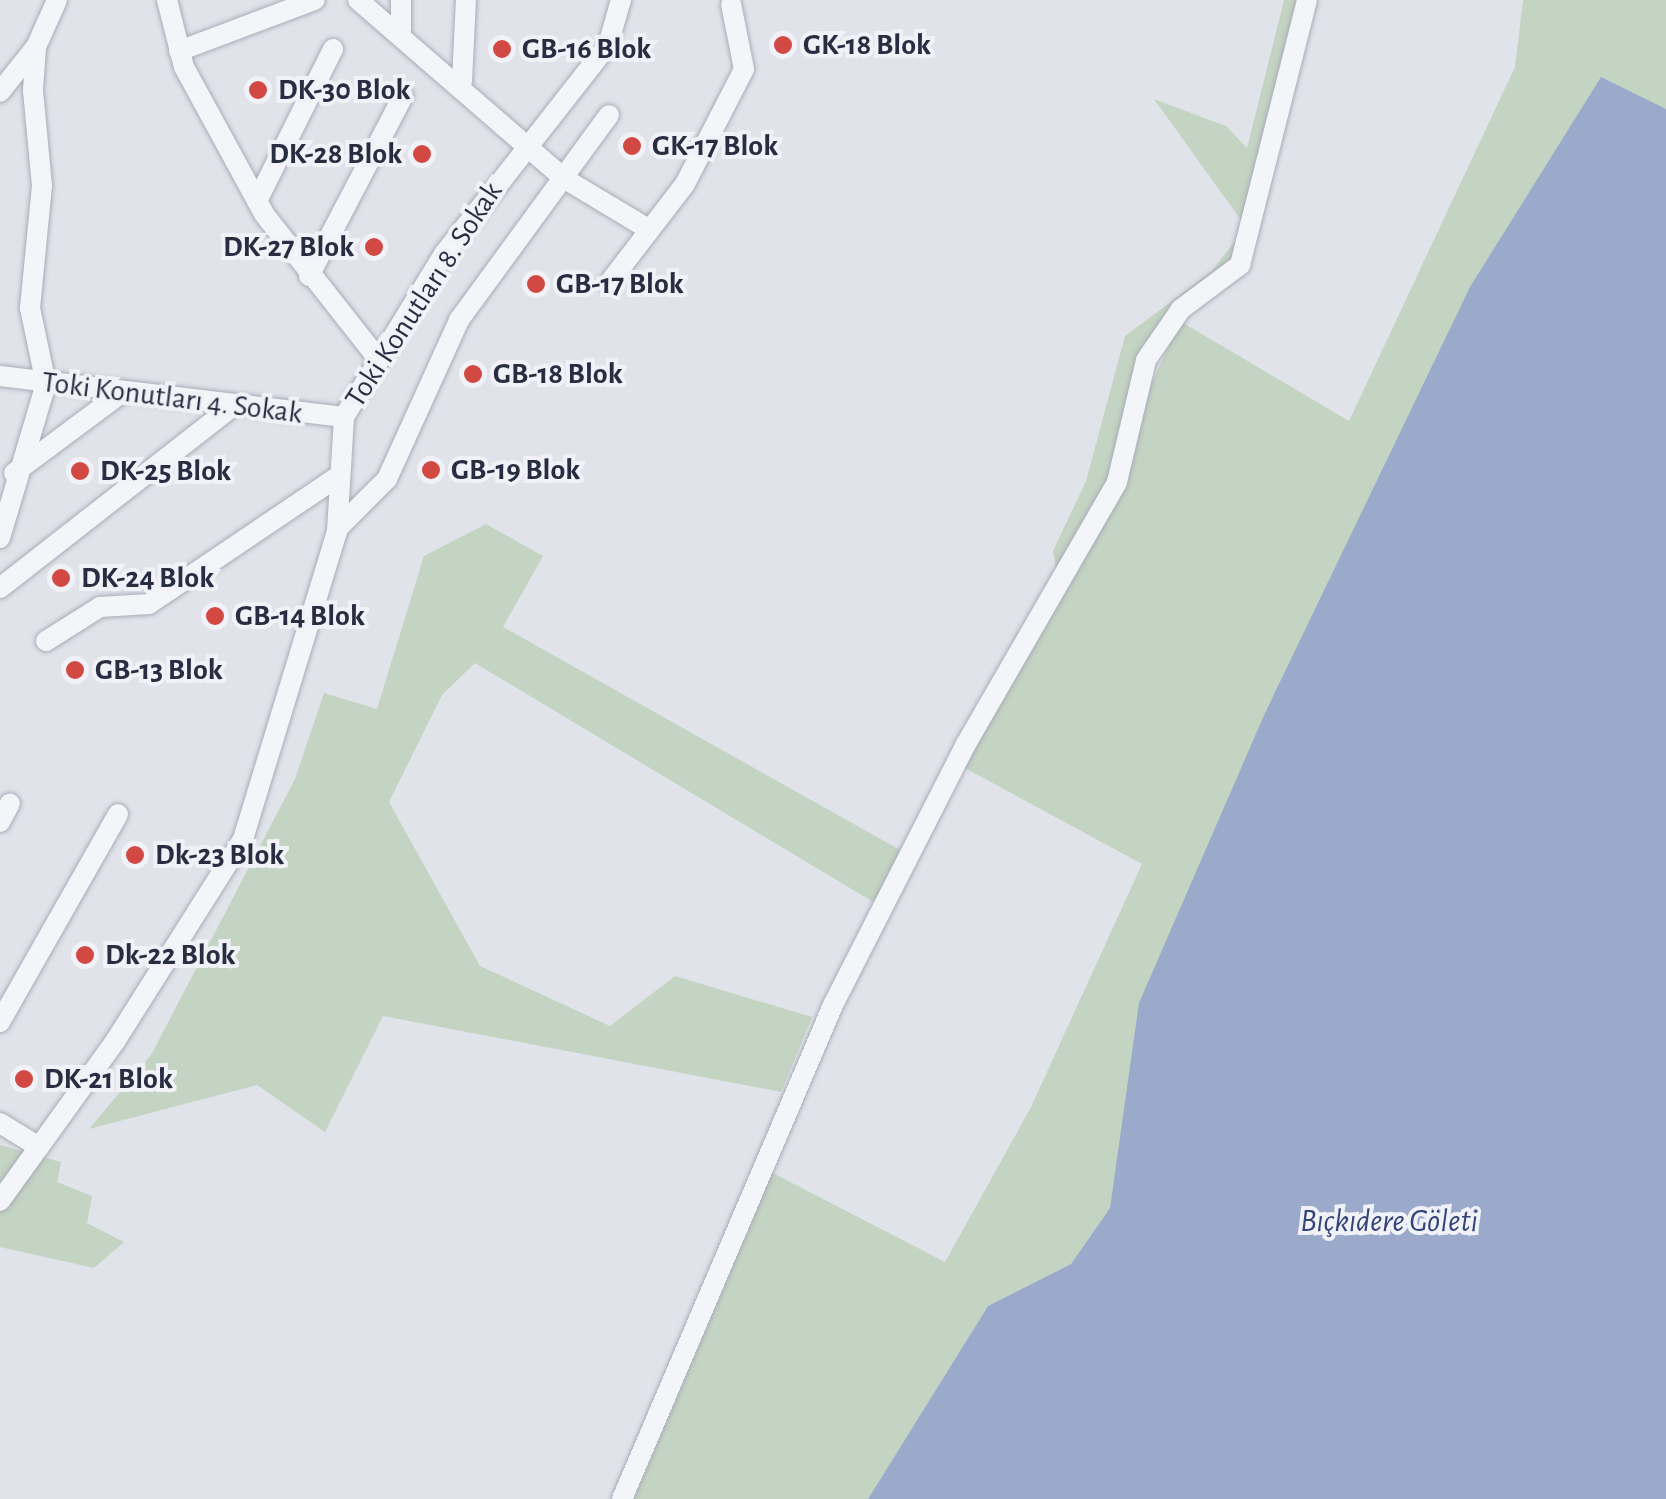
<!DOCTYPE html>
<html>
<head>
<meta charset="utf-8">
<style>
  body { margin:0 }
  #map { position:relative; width:1666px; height:1499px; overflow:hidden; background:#e1e3ea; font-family:"Alegreya Sans",sans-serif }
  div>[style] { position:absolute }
  .green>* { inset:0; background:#c3d4c2 }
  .water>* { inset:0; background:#9baacb }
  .roads { filter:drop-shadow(0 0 2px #aaacb8) drop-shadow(0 0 2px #aaacb8) }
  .street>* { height:20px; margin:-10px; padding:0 10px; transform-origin:10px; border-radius:10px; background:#f4f5f8 }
  .dots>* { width:28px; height:28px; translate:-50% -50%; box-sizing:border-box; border:5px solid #f1f2f7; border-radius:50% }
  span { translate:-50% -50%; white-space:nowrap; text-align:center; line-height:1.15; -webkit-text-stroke:8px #f1f2f7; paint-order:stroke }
  .poi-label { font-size:30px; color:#292d42; font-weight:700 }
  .left { translate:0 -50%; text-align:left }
  .right { translate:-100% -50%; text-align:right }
  .street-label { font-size:30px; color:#292d42 }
  .water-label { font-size:32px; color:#324478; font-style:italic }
</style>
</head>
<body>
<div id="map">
  <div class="green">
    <div style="clip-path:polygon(1284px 0,1301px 0,1245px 234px,1236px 257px,1151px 333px,1111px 478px,1056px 569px,1053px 551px,1086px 481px,1125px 336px,1211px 272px,1246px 227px,1154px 99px,1226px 126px,1247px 148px)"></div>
    <div style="clip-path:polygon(1523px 0,1666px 0,1666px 1321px,1117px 1161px,1110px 1208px,1071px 1264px,988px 1306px,868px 1499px,634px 1499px,769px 1171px,945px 1262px,1031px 1107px,1142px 864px,965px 768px,1055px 597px,1180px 321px,1349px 421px,1515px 67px)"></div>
    <div style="clip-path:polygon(486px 524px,543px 556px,503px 627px,902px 851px,875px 903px,475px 663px,442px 695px,389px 802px,480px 966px,610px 1026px,675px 976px,812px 1017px,781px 1092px,383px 1016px,325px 1132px,257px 1085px,89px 1129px,151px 1055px,295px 779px,324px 693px,377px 709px,424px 556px)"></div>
    <div style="clip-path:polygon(0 1145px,61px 1162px,57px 1182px,92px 1196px,87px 1223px,124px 1242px,94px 1268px,0 1247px)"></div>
  </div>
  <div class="water">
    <div style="clip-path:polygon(1601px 77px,1666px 109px,1666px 1499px,868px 1499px,988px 1306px,1071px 1264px,1110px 1208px,1139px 1003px,1265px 713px,1470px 287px)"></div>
  </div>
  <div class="roads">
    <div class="street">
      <div style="left:167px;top:0;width:69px;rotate:75.8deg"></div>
      <div style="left:184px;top:67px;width:167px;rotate:61.4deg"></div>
      <div style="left:264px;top:214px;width:186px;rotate:51.8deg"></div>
      <div style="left:358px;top:0;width:274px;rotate:40.9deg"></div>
      <div style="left:565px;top:179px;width:93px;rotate:31deg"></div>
      <div style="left:401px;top:31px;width:31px;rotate:-90deg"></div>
      <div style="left:179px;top:51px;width:145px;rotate:-20.6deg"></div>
      <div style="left:462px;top:81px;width:81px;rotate:-87.2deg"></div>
      <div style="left:0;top:92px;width:56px;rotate:-51.5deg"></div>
      <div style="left:257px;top:201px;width:170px;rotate:-63.4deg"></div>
      <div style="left:309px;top:276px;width:203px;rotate:-62.4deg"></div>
      <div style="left:609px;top:283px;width:125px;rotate:-52.5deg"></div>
      <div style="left:685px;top:184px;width:129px;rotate:-62.8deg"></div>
      <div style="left:744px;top:69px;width:66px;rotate:-101.3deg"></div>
      <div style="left:0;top:376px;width:346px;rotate:6.8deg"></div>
      <div style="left:14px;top:473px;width:132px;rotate:-36.7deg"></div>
      <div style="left:340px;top:526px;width:66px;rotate:-45deg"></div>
      <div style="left:387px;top:479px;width:175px;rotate:-65.6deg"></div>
      <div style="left:459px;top:320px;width:254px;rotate:-53.8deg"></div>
      <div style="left:0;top:538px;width:161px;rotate:-73.4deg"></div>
      <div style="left:46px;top:384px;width:78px;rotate:-101.9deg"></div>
      <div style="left:30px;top:308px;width:123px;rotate:-84.4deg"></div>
      <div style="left:42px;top:186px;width:96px;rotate:-95.4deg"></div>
      <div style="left:33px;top:90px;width:43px;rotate:-86deg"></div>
      <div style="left:36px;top:47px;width:51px;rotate:-65.9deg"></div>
      <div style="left:0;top:588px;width:294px;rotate:-38deg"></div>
      <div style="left:46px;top:641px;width:64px;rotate:-32.2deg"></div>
      <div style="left:100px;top:607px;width:49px;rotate:-3.5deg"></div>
      <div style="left:149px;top:604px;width:230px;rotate:-34deg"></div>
      <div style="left:0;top:822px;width:21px;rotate:-62deg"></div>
      <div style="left:0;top:1022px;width:239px;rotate:-60.4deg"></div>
      <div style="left:0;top:1123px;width:46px;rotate:31.6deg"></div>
      <div style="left:0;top:1201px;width:198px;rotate:-54.2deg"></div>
      <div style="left:116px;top:1040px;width:238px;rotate:-57.7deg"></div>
      <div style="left:243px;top:839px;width:321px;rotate:-73deg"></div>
      <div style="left:337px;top:532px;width:115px;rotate:-86.5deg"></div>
      <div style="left:344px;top:417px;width:191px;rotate:-58.5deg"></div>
      <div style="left:444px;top:254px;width:266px;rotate:-51.9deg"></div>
      <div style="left:608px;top:45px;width:47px;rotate:-73.9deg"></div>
      <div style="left:622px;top:1499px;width:537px;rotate:-66.87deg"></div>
      <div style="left:833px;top:1005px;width:293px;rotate:-63deg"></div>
      <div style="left:966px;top:744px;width:302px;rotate:-60deg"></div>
      <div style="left:1117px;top:482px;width:125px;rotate:-76.6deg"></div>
      <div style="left:1146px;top:360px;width:62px;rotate:-55.5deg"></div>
      <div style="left:1181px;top:309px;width:74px;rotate:-36.7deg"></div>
      <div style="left:1240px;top:265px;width:273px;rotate:-75.8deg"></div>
    </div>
  </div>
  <div class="dots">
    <div style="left:783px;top:45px;background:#d24843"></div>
    <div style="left:502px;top:49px;background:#d24843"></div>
    <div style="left:258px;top:90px;background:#d24843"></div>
    <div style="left:632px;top:146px;background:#d24843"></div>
    <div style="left:422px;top:154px;background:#d24843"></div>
    <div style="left:374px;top:247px;background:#d24843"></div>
    <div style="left:536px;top:284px;background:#d24843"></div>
    <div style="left:473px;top:374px;background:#d24843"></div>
    <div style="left:431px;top:470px;background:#d24843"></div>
    <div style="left:80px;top:471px;background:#d24843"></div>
    <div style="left:61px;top:578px;background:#d24843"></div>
    <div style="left:215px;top:616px;background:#d24843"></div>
    <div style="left:75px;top:670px;background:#d24843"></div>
    <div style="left:135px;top:855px;background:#d24843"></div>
    <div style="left:85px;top:955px;background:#d24843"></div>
    <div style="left:24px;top:1079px;background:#d24843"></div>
  </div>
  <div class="poi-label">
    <span class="left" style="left:803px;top:45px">GK-18 Blok</span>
    <span class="left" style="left:522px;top:49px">GB-16 Blok</span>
    <span class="left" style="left:278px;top:90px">DK-30 Blok</span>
    <span class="left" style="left:652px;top:146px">GK-17 Blok</span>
    <span class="right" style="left:402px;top:154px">DK-28 Blok</span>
    <span class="right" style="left:354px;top:247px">DK-27 Blok</span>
    <span class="left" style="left:556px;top:284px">GB-17 Blok</span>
    <span class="left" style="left:493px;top:374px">GB-18 Blok</span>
    <span class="left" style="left:451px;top:470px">GB-19 Blok</span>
    <span class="left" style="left:100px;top:471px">DK-25 Blok</span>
    <span class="left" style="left:81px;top:578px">DK-24 Blok</span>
    <span class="left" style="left:235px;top:616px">GB-14 Blok</span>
    <span class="left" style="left:95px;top:670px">GB-13 Blok</span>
    <span class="left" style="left:155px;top:855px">Dk-23 Blok</span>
    <span class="left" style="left:105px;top:955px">Dk-22 Blok</span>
    <span class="left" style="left:44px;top:1079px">DK-21 Blok</span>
  </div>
  <div class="street-label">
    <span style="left:424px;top:295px;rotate:-57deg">Toki Konutları 8. Sokak</span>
    <span style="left:172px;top:398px;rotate:7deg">Toki Konutları 4. Sokak</span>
  </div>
  <div class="water-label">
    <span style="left:1389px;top:1221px">Bıçkıdere Göleti</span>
  </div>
</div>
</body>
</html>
